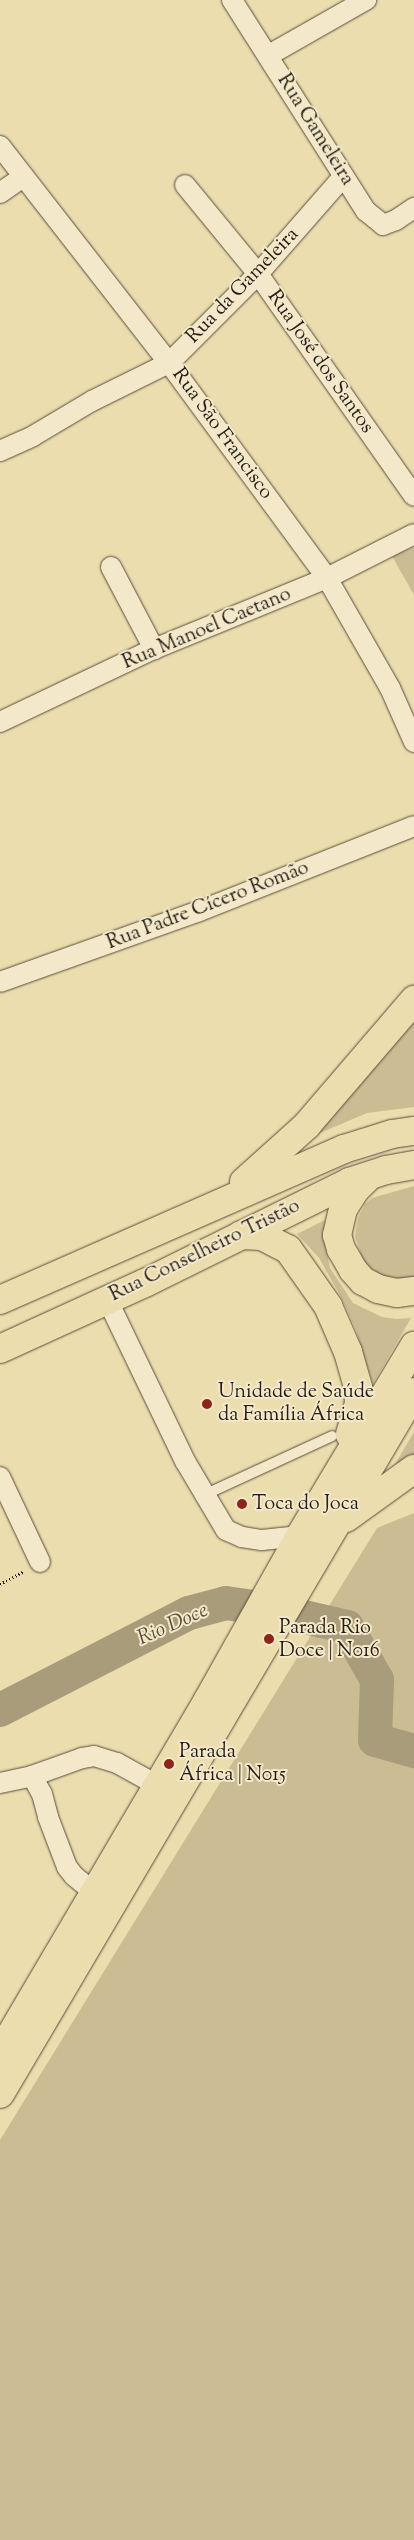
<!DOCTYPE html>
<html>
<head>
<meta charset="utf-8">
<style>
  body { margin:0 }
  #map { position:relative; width:414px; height:2540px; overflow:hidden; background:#ecddae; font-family:"Sorts Mill Goudy",serif }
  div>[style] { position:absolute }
  .green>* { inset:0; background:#cbbc94 }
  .river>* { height:34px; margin:-17px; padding:0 17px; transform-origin:17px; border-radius:17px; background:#a99c7a }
  .path>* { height:3px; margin-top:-1.5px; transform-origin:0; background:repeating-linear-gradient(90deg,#271d15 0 1px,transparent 0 3.5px) }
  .roads { filter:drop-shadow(0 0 1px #584d3b) drop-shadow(0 0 1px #584d3b) }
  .service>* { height:10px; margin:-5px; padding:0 5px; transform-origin:5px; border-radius:5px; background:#f3e9ca }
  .minor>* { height:20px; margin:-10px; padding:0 10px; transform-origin:10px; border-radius:10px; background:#f3e9ca }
  .primary>* { height:28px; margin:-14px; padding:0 14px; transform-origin:14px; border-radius:14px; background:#ecddae }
  .dots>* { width:14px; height:14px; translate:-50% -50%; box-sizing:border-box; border:2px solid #f3e9ca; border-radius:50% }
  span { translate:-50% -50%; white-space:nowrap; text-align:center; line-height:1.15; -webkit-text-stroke:4px #f3e9ca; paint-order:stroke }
  .street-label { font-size:20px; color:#271d15 }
  .poi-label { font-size:20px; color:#271d15 }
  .left { translate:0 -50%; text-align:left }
  .water-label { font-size:21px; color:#5b503d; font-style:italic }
</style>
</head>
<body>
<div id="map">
  <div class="green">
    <div style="clip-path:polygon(414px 547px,414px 595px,392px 556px)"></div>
    <div style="clip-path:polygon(414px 1012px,414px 1107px,367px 1113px,313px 1136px)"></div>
    <div style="clip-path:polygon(414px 1186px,414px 1281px,399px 1283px,373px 1272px,363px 1261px,355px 1236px,358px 1218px,365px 1204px,372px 1198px)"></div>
    <div style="clip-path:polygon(325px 1220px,323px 1234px,330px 1268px,353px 1303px,382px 1317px,397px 1319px,411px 1318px,373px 1384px,356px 1330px,341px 1297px,319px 1258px,297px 1234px)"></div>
    <div style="clip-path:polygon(414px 1432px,414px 1456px,395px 1464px)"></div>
    <div style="clip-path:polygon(414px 1513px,414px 2540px,0 2540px,0 2140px,377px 1528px)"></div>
  </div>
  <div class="river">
    <div style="left:0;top:1710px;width:212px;rotate:-27.2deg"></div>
    <div style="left:189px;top:1613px;width:38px;rotate:-15deg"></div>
    <div style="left:226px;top:1603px;width:54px;rotate:8.6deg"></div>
    <div style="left:279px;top:1611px;width:70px;rotate:13.2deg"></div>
    <div style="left:347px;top:1627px;width:61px;rotate:60.5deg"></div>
    <div style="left:377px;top:1680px;width:60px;rotate:91.9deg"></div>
    <div style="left:375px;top:1740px;width:41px;rotate:15.8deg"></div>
  </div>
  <div class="path">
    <div style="left:0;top:1584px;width:27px;rotate:-28deg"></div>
  </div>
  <div class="roads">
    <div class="service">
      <div style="left:204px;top:1495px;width:141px;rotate:-24.7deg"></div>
    </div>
    <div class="minor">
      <div style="left:232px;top:0;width:250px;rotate:57.6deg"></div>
      <div style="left:366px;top:211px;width:22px;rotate:39deg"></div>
      <div style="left:383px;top:225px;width:14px;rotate:-21deg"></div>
      <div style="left:396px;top:220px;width:22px;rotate:-34deg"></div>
      <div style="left:269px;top:55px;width:112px;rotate:-29.6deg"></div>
      <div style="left:0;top:146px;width:275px;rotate:52.1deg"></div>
      <div style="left:169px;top:363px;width:267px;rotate:53.7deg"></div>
      <div style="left:327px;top:578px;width:127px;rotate:60.2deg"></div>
      <div style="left:390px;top:688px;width:59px;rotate:66deg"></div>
      <div style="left:185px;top:185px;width:115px;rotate:50.6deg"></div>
      <div style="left:258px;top:274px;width:271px;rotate:54.9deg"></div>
      <div style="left:0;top:193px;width:28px;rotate:-35deg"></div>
      <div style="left:0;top:451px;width:36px;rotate:-24deg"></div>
      <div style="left:33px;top:436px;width:69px;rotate:-30.7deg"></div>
      <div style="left:92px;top:401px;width:86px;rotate:-26.3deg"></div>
      <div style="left:169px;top:363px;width:126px;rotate:-45deg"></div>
      <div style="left:258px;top:274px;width:129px;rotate:-48.8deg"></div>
      <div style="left:111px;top:567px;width:93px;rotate:62.3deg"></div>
      <div style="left:0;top:722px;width:170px;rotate:-25.4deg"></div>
      <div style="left:154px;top:649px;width:187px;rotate:-22.3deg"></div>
      <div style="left:327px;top:578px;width:97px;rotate:-26.8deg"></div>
      <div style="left:0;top:982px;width:209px;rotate:-19.6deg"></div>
      <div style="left:197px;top:912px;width:233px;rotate:-21.6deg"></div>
      <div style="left:107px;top:1299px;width:180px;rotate:64.3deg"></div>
      <div style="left:185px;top:1461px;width:80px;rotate:59.3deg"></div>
      <div style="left:226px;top:1530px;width:17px;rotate:24deg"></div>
      <div style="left:242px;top:1537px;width:20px;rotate:9deg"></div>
      <div style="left:262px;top:1540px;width:38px;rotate:-6deg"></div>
      <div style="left:0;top:1477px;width:94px;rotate:64.8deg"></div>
      <div style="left:32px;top:1776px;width:21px;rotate:61deg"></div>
      <div style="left:42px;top:1794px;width:24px;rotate:75deg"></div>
      <div style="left:48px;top:1817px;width:53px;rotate:69.2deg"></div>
      <div style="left:67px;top:1867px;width:11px;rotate:52deg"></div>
      <div style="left:74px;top:1876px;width:26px;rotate:39deg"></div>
      <div style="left:0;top:1783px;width:33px;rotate:-12deg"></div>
      <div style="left:32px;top:1776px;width:53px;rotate:-19.8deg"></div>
      <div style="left:82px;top:1758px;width:12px;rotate:-9deg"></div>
      <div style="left:94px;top:1756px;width:24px;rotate:17deg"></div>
      <div style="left:117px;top:1763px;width:46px;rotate:28.8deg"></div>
    </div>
    <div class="primary">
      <div style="left:367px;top:1178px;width:17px;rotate:135deg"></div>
      <div style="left:355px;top:1190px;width:22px;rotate:122deg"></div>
      <div style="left:343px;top:1209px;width:27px;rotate:103deg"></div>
      <div style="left:337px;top:1235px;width:15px;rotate:74deg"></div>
      <div style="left:341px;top:1249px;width:24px;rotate:60deg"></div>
      <div style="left:353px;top:1270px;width:15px;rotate:48deg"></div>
      <div style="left:363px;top:1281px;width:17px;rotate:28deg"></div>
      <div style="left:378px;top:1289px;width:19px;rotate:12deg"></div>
      <div style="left:397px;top:1293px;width:17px;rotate:-7deg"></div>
      <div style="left:244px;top:1182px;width:85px;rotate:-42.1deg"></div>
      <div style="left:307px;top:1125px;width:165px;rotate:-49.4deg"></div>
      <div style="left:241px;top:1235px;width:21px;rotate:3deg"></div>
      <div style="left:262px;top:1236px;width:29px;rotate:27deg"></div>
      <div style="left:288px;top:1249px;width:70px;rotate:54.9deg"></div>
      <div style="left:328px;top:1306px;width:50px;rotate:66.5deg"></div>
      <div style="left:348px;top:1352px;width:37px;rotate:74deg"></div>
      <div style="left:358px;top:1388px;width:15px;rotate:86deg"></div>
      <div style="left:359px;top:1403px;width:33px;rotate:106deg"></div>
      <div style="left:0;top:1300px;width:376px;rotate:-23.7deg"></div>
      <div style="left:344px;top:1149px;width:50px;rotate:-17.4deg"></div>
      <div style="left:392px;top:1134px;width:22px;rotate:-8deg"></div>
      <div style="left:0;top:1349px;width:159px;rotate:-24.5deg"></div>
      <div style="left:145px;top:1283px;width:228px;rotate:-26.3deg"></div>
      <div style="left:349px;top:1182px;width:39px;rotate:-18deg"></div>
      <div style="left:386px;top:1170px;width:28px;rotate:-10deg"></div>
      <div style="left:346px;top:1518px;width:84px;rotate:-35.8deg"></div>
      <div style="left:0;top:2053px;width:410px;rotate:-59.5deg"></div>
      <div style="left:208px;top:1700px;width:188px;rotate:-60.7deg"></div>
      <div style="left:300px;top:1536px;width:222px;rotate:-59deg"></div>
      <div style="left:0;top:2094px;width:815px;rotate:-59.47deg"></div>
    </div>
  </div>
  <div class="dots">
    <div style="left:207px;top:1404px;background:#8f2418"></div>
    <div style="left:242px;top:1504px;background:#8f2418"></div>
    <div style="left:269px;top:1639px;background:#8f2418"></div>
    <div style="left:169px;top:1764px;background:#8f2418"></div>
  </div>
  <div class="street-label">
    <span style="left:315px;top:130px;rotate:58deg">Rua Gameleira</span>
    <span style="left:243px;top:286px;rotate:-46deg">Rua da Gameleira</span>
    <span style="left:320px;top:362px;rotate:55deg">Rua José dos Santos</span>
    <span style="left:222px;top:434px;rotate:54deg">Rua São Francisco</span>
    <span style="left:207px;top:629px;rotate:-23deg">Rua Manoel Caetano</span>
    <span style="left:208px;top:906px;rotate:-21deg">Rua Padre Cícero Romão</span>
    <span style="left:205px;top:1251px;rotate:-26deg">Rua Conselheiro Tristão</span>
  </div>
  <div class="poi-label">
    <span class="left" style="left:218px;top:1404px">Unidade de Saúde<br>da Família África</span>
    <span class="left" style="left:252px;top:1504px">Toca do Joca</span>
    <span class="left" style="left:279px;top:1640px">Parada Rio<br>Doce | N016</span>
    <span class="left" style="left:179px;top:1764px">Parada<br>África | N015</span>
  </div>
  <div class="water-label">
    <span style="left:173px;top:1625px;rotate:-24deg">Rio Doce</span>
  </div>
</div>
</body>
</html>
